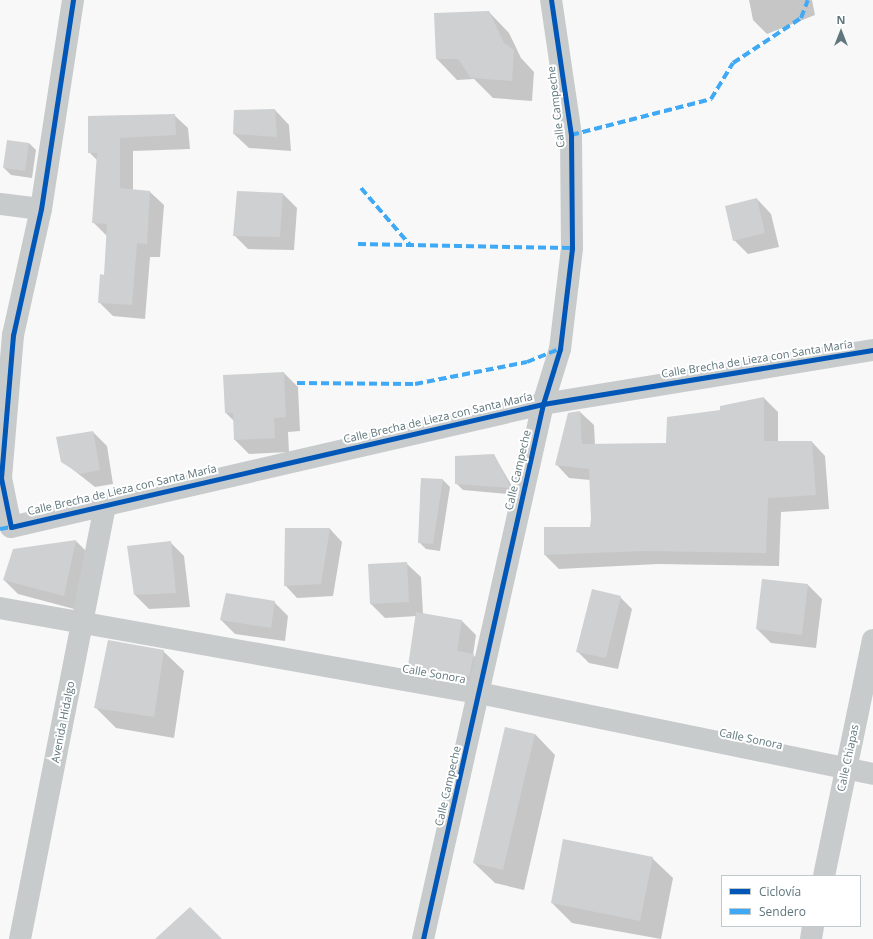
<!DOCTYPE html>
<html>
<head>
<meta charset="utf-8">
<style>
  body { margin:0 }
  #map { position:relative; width:873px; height:939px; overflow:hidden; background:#f8f8f8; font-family:"Open Sans",sans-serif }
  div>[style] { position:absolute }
  .shadow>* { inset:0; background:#0003 }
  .building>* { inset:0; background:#ced0d1 }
  .minor>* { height:22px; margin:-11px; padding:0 11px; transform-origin:11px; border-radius:11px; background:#c8cbcc }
  .quiet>* { height:4px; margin-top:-2px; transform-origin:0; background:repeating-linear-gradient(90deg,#3fa9f5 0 8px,transparent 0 12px) }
  .cycleway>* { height:5px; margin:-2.5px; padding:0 2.5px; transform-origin:2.5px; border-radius:2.5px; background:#0057b8 }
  span { translate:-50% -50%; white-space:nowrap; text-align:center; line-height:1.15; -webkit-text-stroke:4px #fff; paint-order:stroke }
  .street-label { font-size:11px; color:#5f767c }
  .legend { position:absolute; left:721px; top:875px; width:140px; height:52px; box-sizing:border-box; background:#fff; border:1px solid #bfc8cb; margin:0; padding:5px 7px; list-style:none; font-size:12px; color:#5f767c }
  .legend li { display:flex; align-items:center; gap:8px; height:20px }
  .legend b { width:20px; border:1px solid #bfc8cb }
  .north { position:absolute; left:821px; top:12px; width:40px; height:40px; -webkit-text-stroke:3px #fff; paint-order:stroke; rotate:0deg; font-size:11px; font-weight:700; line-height:16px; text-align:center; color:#5f767c }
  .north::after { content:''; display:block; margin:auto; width:14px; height:18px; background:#5f767c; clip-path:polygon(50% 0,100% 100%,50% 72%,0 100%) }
</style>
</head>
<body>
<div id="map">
  <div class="shadow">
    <div style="clip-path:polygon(749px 0,812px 0,815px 15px,767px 34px,753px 20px)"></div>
    <div style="clip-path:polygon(489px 12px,509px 33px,521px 58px,534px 72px,532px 101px,493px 98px,474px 79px,457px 80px,437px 59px)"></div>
    <div style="clip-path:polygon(275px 110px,289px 125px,291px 151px,249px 148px,234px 134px)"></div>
    <div style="clip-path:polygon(174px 115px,188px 128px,190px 149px,133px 151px,133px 190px,150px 192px,164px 205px,160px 257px,150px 257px,145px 319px,113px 316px,99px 302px,105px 276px,107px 236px,93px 222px,98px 161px,89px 152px,89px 117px)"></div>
    <div style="clip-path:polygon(29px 143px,36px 150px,32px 178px,11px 175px,4px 168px)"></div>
    <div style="clip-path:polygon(283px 194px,297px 208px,294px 250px,248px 249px,234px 235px)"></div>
    <div style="clip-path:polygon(757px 199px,771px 214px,779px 247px,748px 254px,734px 240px)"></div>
    <div style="clip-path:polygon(284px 373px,298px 387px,300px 431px,288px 432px,289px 452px,249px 454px,235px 440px,234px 421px,226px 413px)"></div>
    <div style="clip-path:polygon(764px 398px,778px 412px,778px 442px,812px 442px,825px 456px,829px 509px,781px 512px,779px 566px,658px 564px,559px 569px,545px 555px,545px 528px,590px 528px,592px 519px,590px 480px,569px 478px,556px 464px,569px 413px,580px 412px,594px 425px,595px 445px,667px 444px,721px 410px,721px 407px)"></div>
    <div style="clip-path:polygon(93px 432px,107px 446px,113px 484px,95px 487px,62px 461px)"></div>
    <div style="clip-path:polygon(494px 455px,517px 495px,463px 490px,456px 483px)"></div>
    <div style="clip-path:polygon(421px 479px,443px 480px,450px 487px,440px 551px,426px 549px,419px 542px)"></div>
    <div style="clip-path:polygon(286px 529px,330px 529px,342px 542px,333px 596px,297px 598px,285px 585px)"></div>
    <div style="clip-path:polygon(76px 541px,90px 555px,78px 610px,18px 594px,4px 580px)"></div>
    <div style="clip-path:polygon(170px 542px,184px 556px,190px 607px,149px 609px,135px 595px)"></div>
    <div style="clip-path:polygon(406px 563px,421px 577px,423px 614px,462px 621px,476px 635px,473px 655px,488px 669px,483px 689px,423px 680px,409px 666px,417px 616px,385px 618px,371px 604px)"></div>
    <div style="clip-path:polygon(808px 585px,822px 599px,816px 648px,771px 643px,757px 629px)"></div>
    <div style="clip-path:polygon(620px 597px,632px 609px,618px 669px,589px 663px,577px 651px)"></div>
    <div style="clip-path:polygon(274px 602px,288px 616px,285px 641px,235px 634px,221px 620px)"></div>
    <div style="clip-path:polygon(163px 651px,184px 671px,174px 738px,116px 728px,95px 707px)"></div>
    <div style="clip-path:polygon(535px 734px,555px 755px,524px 890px,495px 883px,474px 863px)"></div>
    <div style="clip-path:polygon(652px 858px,673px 878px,661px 939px,572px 923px,552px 903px)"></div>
  </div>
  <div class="building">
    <div style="clip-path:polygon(489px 11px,504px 43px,514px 50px,512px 81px,471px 78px,458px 59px,436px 59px,434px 13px)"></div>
    <div style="clip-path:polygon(275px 109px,277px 137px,233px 134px,234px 110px)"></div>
    <div style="clip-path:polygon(175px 114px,176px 135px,120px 138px,120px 188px,150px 191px,147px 244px,137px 243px,132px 305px,98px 303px,100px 274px,104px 275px,107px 224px,92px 223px,97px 153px,88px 153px,88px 116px)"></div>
    <div style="clip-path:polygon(7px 140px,29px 143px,25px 171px,3px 168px)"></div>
    <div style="clip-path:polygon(237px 191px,283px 193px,280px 237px,233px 236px)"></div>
    <div style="clip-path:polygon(757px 198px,765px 233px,733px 241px,725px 206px)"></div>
    <div style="clip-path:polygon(284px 372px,286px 417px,274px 418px,275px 438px,234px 440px,233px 413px,225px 413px,223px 375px)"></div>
    <div style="clip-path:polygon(764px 397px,764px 441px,812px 441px,816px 495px,768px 498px,766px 553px,644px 551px,544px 555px,544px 527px,590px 527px,591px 519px,589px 469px,555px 465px,568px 413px,580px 411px,582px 444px,666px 443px,667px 417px,720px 410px,720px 406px)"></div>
    <div style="clip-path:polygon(93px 431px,100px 470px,80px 474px,61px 462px,56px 437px)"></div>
    <div style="clip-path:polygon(494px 454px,511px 488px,455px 484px,455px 456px)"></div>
    <div style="clip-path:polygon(421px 478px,443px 479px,433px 544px,418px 543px)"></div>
    <div style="clip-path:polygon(285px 528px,330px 528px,321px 584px,284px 586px)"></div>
    <div style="clip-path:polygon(76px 540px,64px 596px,3px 580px,13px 549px)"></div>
    <div style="clip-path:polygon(171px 541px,176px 593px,134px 595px,127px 546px)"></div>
    <div style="clip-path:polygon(407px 562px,409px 602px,370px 604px,368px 564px)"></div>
    <div style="clip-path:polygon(762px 579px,808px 584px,802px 635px,756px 629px)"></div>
    <div style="clip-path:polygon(592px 589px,621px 596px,606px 658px,576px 652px)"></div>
    <div style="clip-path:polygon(226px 593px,275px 601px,271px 628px,220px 620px)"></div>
    <div style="clip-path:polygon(416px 612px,462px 620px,457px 651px,474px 654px,469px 676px,408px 666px)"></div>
    <div style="clip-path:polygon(108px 640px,164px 650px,154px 717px,94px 708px)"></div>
    <div style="clip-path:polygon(505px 727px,535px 734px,503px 870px,473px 863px)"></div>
    <div style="clip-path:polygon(563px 839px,653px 857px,640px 921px,551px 903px)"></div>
    <div style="clip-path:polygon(190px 907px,222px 939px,155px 939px)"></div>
  </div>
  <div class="minor">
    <div style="left:73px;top:0;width:211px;rotate:98.7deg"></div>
    <div style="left:41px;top:209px;width:129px;rotate:102.5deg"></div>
    <div style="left:13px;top:335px;width:144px;rotate:94.8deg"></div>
    <div style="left:1px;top:478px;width:50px;rotate:78.5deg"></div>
    <div style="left:11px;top:527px;width:546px;rotate:-13.02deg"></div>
    <div style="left:543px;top:404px;width:334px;rotate:-9.3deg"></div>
    <div style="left:0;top:204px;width:41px;rotate:7deg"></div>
    <div style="left:0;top:608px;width:486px;rotate:10.1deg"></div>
    <div style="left:479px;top:693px;width:402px;rotate:11.6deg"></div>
    <div style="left:824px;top:876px;width:241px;rotate:-78.3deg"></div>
    <div style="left:20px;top:939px;width:443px;rotate:-78.9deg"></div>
    <div style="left:423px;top:939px;width:548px;rotate:-77.36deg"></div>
    <div style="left:543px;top:404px;width:58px;rotate:-72.8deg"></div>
    <div style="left:560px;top:349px;width:102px;rotate:-83.2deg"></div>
    <div style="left:572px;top:248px;width:113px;rotate:-90.5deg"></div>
    <div style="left:571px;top:135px;width:136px;rotate:-98.4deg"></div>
    <div style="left:811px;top:939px;width:13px;rotate:-81deg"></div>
  </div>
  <div class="quiet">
    <div style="left:571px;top:135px;width:145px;rotate:-14.4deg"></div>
    <div style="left:711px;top:99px;width:42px;rotate:-58.6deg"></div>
    <div style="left:733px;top:63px;width:82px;rotate:-33.5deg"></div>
    <div style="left:801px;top:18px;width:19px;rotate:-69deg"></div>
    <div style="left:361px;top:188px;width:75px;rotate:49.3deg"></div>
    <div style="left:358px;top:244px;width:214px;rotate:1.1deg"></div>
    <div style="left:297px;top:383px;width:118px;rotate:0.5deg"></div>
    <div style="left:415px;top:384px;width:114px;rotate:-11.1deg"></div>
    <div style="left:527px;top:362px;width:35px;rotate:-22deg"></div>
    <div style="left:0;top:529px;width:11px;rotate:-10deg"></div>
  </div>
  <div class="cycleway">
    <div style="left:73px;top:0;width:211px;rotate:98.7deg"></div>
    <div style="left:41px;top:209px;width:129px;rotate:102.5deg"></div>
    <div style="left:13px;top:335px;width:144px;rotate:94.8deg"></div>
    <div style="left:1px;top:478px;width:50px;rotate:78.5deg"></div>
    <div style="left:11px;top:527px;width:546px;rotate:-13.02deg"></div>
    <div style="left:543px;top:404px;width:334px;rotate:-9.3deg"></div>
    <div style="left:423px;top:939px;width:548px;rotate:-77.36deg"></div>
    <div style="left:543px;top:404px;width:58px;rotate:-72.8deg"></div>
    <div style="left:560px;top:349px;width:102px;rotate:-83.2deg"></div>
    <div style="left:572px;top:248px;width:113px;rotate:-90.5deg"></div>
    <div style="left:571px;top:135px;width:136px;rotate:-98.4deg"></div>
  </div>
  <div class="street-label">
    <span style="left:556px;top:107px;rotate:-97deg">Calle Campeche</span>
    <span style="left:757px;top:359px;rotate:-9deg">Calle Brecha de Lieza con Santa María</span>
    <span style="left:438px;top:418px;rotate:-13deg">Calle Brecha de Lieza con Santa María</span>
    <span style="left:518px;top:470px;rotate:-77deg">Calle Campeche</span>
    <span style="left:122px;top:490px;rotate:-13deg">Calle Brecha de Lieza con Santa María</span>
    <span style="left:434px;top:674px;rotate:10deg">Calle Sonora</span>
    <span style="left:63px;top:722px;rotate:-79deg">Avenida Hidalgo</span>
    <span style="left:751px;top:739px;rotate:12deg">Calle Sonora</span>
    <span style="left:848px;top:758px;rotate:-78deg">Calle Chiapas</span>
    <span style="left:448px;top:786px;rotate:-77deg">Calle Campeche</span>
  </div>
  <ul class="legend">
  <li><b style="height:5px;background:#0057b8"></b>Ciclovía</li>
  <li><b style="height:5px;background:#3fa9f5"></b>Sendero</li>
  </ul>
  <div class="north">N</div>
</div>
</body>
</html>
